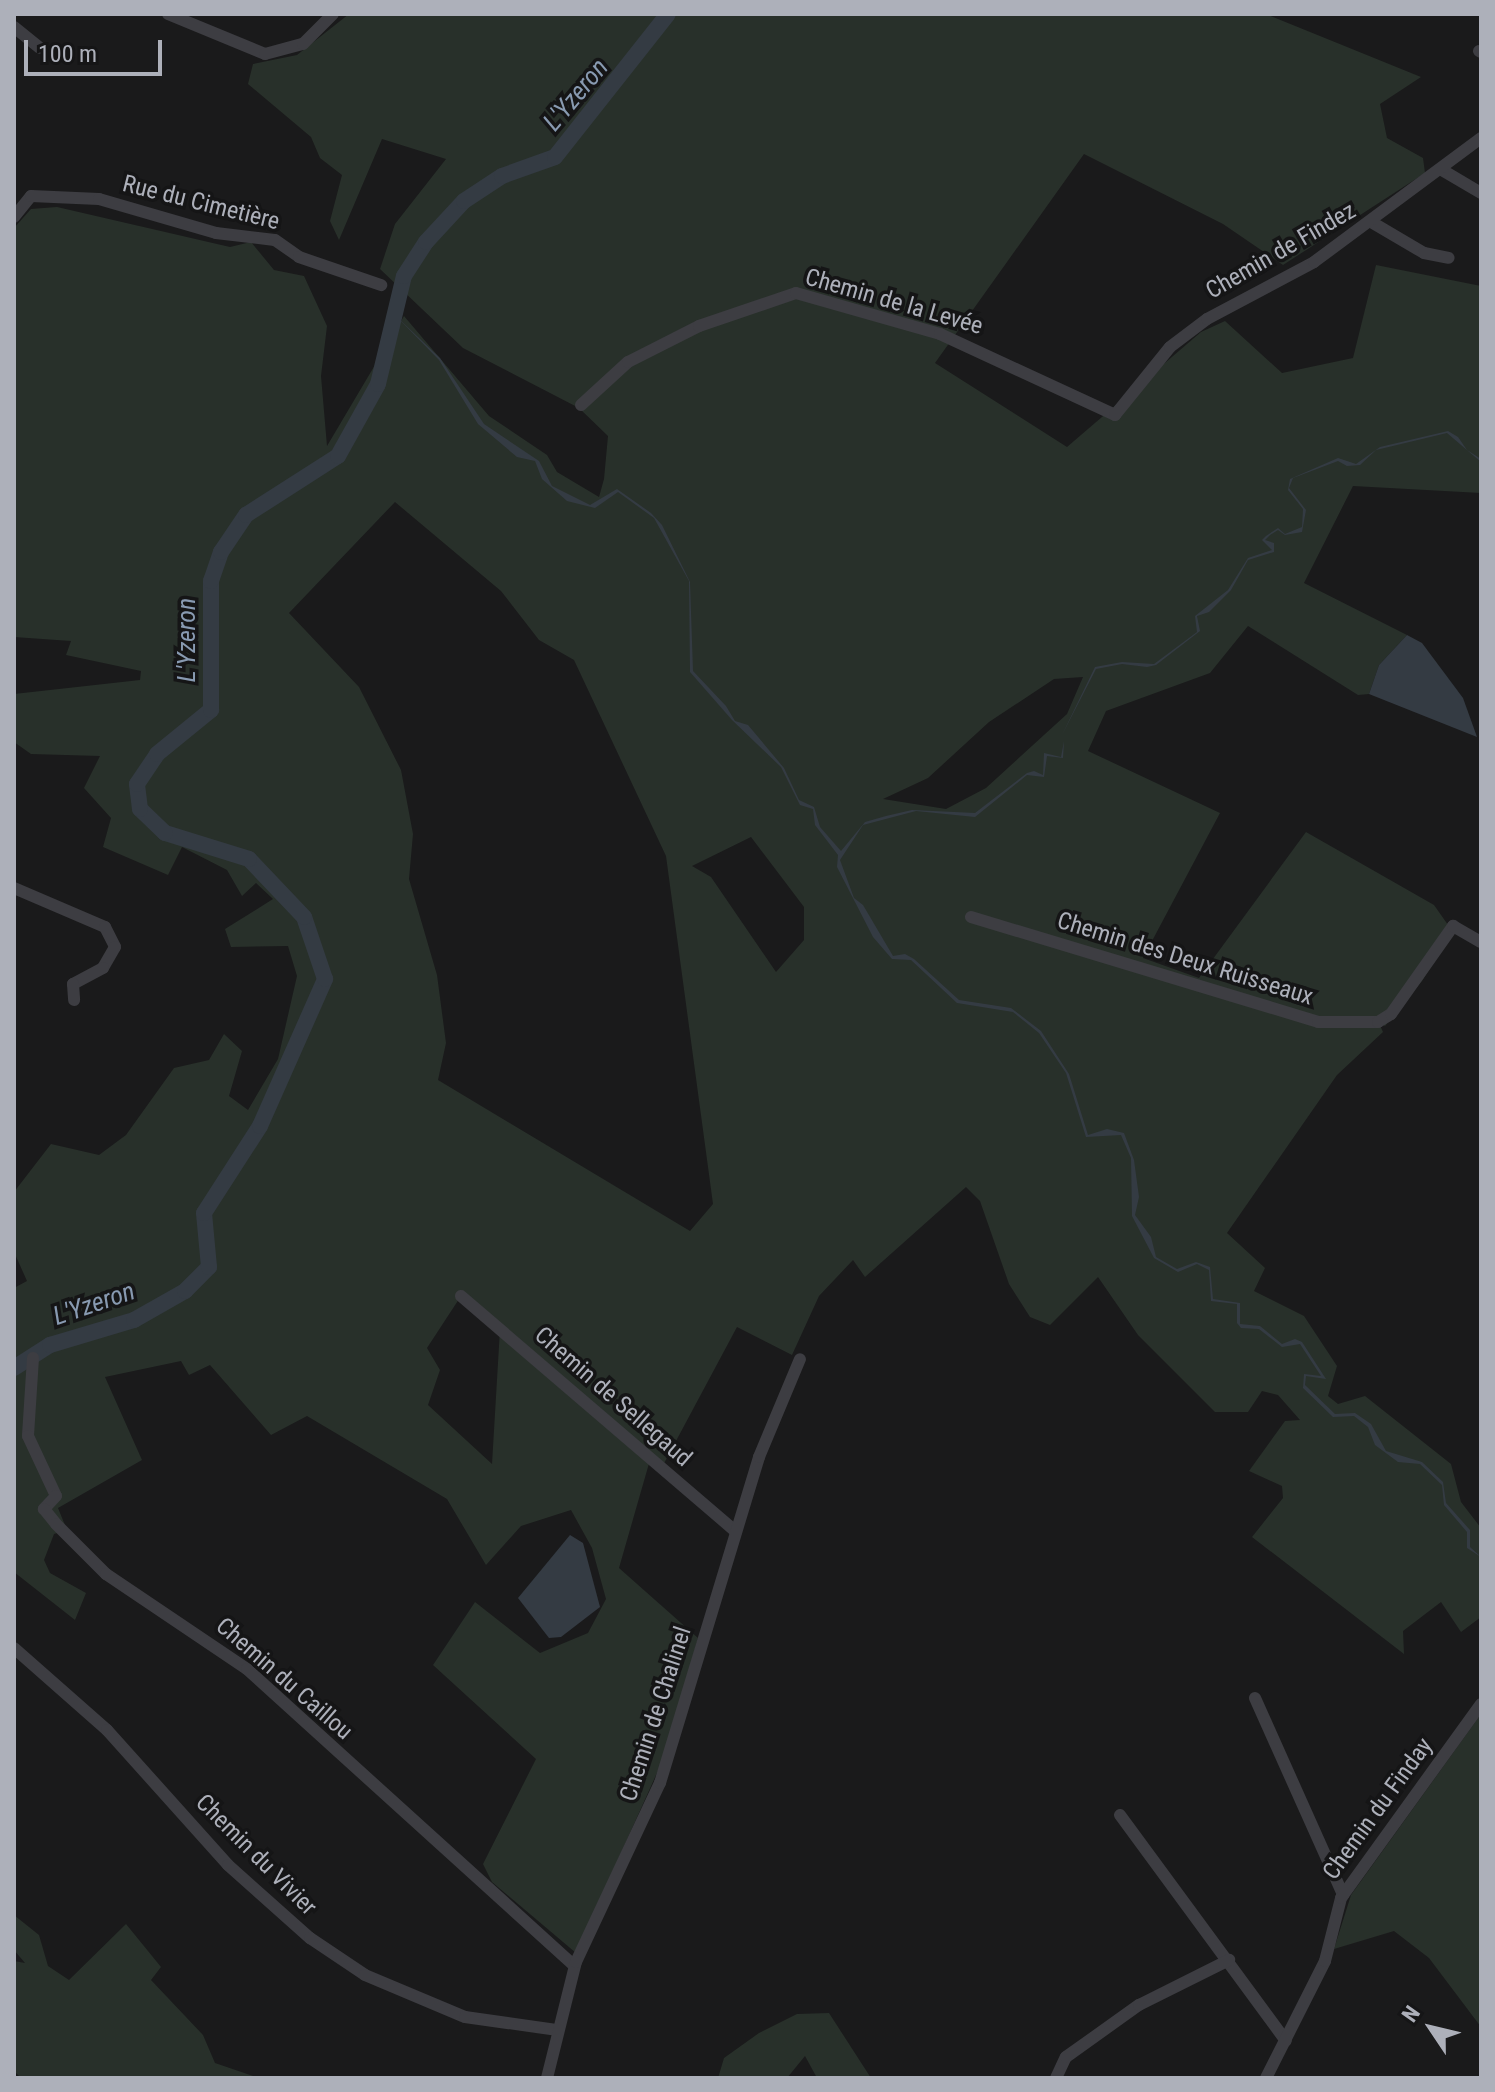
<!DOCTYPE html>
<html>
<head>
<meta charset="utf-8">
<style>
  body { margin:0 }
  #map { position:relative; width:1495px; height:2092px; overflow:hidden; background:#1a1a1b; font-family:"Roboto Condensed",sans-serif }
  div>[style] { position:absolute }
  .green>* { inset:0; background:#28302a }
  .water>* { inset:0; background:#343b43 }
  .river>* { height:16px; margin:-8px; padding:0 8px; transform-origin:8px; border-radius:8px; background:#343b43 }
  .minor>* { height:12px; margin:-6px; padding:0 6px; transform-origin:6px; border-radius:6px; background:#3d3d42 }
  span { translate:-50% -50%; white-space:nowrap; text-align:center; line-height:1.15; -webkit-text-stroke:7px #151516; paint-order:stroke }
  .street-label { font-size:24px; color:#adb0ba }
  .water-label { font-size:26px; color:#889ab1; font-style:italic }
  .frame { position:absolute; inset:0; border:16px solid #adb0ba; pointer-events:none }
  .north { position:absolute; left:1391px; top:1988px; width:80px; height:80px; -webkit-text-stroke:6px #151516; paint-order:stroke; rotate:305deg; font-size:22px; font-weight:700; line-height:32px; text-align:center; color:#adb0ba }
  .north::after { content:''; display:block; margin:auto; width:28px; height:36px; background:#adb0ba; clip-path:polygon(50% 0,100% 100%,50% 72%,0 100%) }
  .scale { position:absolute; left:24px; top:40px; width:138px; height:36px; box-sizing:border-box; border:4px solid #adb0ba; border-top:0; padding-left:10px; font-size:24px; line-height:28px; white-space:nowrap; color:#adb0ba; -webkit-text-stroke:6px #151516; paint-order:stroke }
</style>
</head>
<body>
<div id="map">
  <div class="green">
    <div style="clip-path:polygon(evenodd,349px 14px,1266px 14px,1421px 77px,1380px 104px,1387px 138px,1423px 158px,1425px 173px,1283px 265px,1223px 224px,1084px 154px,935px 363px,1067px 447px,1201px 332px,1225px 321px,1282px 373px,1353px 358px,1376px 265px,1481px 286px,1481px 493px,1353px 486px,1304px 583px,1407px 635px,1379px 665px,1369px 694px,1358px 695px,1248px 626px,1210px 673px,1106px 711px,1088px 751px,1220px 813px,1143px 958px,1199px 978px,1306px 832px,1434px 905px,1453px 932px,1422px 981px,1385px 1026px,1379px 1023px,1383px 1032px,1337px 1075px,1227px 1233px,1265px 1268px,1254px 1291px,1304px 1316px,1337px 1366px,1328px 1396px,1338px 1404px,1365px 1396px,1451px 1464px,1461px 1502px,1481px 1528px,1481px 1617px,1461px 1632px,1441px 1602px,1403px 1631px,1404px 1654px,1252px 1537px,1283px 1498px,1282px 1486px,1249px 1471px,1285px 1421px,1300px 1420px,1278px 1395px,1262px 1391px,1248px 1412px,1215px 1412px,1138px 1335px,1098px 1277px,1050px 1325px,1030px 1317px,1009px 1284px,980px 1201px,966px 1187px,865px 1277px,853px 1260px,819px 1296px,792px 1355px,737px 1327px,661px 1469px,650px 1460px,619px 1568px,698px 1638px,665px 1755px,576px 1953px,492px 1882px,483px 1864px,536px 1759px,433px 1665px,475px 1602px,540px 1653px,588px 1633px,606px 1599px,592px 1548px,571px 1510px,521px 1526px,486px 1565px,447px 1499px,307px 1416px,271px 1435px,210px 1365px,189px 1375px,181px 1361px,105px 1377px,142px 1460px,58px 1508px,67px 1530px,54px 1534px,44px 1560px,50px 1573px,86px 1593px,75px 1620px,14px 1572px,14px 1288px,27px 1281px,14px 1252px,14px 1192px,51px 1144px,99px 1155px,126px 1135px,174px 1068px,209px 1060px,224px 1034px,242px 1051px,229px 1096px,248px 1110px,278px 1059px,297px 976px,288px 946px,231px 947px,225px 929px,273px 899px,256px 883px,242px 896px,227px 870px,182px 847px,168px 875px,103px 847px,111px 818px,84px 788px,100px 756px,31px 754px,14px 742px,14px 694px,140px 680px,141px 671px,66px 655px,71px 641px,14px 637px,14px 228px,31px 209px,57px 207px,230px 247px,251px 242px,274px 270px,304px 276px,327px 326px,321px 376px,327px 446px,404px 316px,489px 416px,547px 455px,557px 472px,599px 497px,604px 479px,608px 436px,579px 408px,463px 348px,380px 269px,395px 224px,446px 159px,382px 139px,339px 240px,330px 221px,342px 175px,320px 158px,311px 137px,248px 84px,253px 64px,297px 55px,349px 14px,395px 502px,501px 591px,539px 640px,574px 660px,666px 856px,713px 1204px,690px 1231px,438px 1080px,446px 1043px,437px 975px,409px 879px,413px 834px,401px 770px,359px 687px,289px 613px,395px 502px,349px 14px,1083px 677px,1067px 714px,986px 788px,946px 809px,883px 799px,928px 778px,989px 722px,1054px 679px,1083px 677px,349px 14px,751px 837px,804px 907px,804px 940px,776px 972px,711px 877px,692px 866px,751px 837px,349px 14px,461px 1296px,500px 1329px,492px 1464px,428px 1405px,440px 1370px,427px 1348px,461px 1296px)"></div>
    <div style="clip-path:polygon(1481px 1714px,1481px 2027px,1429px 1958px,1394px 1931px,1334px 1949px,1351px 1895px)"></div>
    <div style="clip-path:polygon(14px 1915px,39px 1935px,48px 1966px,69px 1980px,126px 1924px,161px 1967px,151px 1980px,203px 2035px,215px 2063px,259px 2078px,21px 2078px,14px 2071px,14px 1961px,25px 1963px,14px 1950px)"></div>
    <div style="clip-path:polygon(829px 2013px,871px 2078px,817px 2078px,805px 2056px,787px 2078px,718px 2078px,724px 2058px,759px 2033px,797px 2014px)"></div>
  </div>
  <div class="water">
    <div style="clip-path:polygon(396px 316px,440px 358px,484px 424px,539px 461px,552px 486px,590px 505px,617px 489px,651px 513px,662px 525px,690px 582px,693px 671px,726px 706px,735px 721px,748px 725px,784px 768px,799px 800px,814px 807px,820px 827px,841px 851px,865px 822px,886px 816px,912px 810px,975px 813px,1027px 773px,1034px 771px,1043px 775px,1044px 753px,1061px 757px,1064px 741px,1063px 758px,1047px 756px,1044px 777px,1027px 775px,975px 817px,916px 811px,863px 825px,840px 860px,854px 898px,863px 905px,893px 956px,905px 954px,914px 959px,959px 1000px,1011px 1008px,1041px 1031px,1069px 1074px,1088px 1135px,1107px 1129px,1124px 1133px,1134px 1160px,1139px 1197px,1135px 1215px,1151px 1237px,1156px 1257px,1177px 1269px,1196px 1262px,1210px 1267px,1213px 1299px,1240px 1303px,1240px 1324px,1260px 1326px,1282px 1344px,1295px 1339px,1302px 1342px,1326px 1379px,1306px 1376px,1305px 1385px,1335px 1414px,1355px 1413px,1371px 1424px,1386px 1451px,1422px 1462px,1443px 1482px,1446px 1503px,1470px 1530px,1470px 1547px,1481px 1557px,1467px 1548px,1467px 1532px,1444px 1505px,1442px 1485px,1420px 1464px,1398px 1462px,1375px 1445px,1368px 1427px,1354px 1416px,1333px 1417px,1303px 1388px,1304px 1374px,1321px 1376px,1300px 1344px,1282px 1347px,1259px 1329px,1241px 1328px,1237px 1323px,1237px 1304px,1211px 1301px,1209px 1270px,1197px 1264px,1178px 1272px,1154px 1258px,1132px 1216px,1131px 1158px,1121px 1135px,1086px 1137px,1066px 1073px,1039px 1033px,1013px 1012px,957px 1003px,911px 960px,892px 959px,873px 937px,837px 867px,838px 855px,815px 825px,813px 809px,800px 805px,781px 767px,732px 720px,690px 672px,689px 581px,654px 518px,618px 492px,595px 508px,567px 501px,542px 479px,535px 461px,517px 457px,478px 424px,439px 360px)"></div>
    <div style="clip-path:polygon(1448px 431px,1458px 437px,1467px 450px,1481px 459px,1481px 462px,1447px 433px,1376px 450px,1360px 465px,1347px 466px,1338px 461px,1293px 478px,1289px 488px,1306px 510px,1302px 532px,1285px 535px,1278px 530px,1270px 535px,1265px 540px,1274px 543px,1274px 552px,1248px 560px,1231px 590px,1209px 612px,1197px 616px,1200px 631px,1156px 665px,1147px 667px,1122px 664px,1096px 669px,1062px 735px,1095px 667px,1122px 662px,1154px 664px,1197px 632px,1195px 616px,1228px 590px,1248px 558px,1272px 550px,1262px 540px,1266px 536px,1278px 528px,1285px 534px,1302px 527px,1303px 509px,1288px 490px,1290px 479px,1338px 458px,1356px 464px,1380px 447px)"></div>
    <div style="clip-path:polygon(1407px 635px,1422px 643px,1463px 698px,1477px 737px,1369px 694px,1379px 665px)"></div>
    <div style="clip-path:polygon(570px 1535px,583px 1543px,600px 1607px,561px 1637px,549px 1638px,518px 1598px)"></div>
  </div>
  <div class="river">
    <div style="left:14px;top:1368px;width:43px;rotate:-32.6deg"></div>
    <div style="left:50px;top:1345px;width:88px;rotate:-16.6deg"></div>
    <div style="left:134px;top:1320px;width:59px;rotate:-29.6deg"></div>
    <div style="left:185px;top:1291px;width:34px;rotate:-45deg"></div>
    <div style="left:209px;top:1267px;width:54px;rotate:-95.3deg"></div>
    <div style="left:204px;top:1213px;width:103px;rotate:-57.2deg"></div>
    <div style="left:260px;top:1126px;width:161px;rotate:-66.1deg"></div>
    <div style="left:325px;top:979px;width:65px;rotate:-108.7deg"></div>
    <div style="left:304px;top:917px;width:80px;rotate:-133.5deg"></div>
    <div style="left:249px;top:859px;width:88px;rotate:-162.8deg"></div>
    <div style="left:165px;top:833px;width:35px;rotate:-136deg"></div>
    <div style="left:140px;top:809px;width:25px;rotate:-97deg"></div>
    <div style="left:137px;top:784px;width:36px;rotate:-56deg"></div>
    <div style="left:157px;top:754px;width:70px;rotate:-39.2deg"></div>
    <div style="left:211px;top:710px;width:129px;rotate:-90deg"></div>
    <div style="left:211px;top:581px;width:31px;rotate:-71deg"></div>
    <div style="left:221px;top:552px;width:45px;rotate:-56deg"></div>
    <div style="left:246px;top:515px;width:109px;rotate:-32.7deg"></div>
    <div style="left:338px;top:456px;width:82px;rotate:-60.9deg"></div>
    <div style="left:378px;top:384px;width:111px;rotate:-76.5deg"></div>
    <div style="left:404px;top:276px;width:40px;rotate:-57.1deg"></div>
    <div style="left:426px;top:242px;width:56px;rotate:-47.2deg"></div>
    <div style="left:464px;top:201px;width:45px;rotate:-33.3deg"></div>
    <div style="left:502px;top:176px;width:56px;rotate:-19.7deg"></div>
    <div style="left:555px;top:157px;width:182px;rotate:-51.7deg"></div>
  </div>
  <div class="minor">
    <div style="left:168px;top:14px;width:105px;rotate:22.4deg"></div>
    <div style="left:265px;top:54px;width:39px;rotate:-15deg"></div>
    <div style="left:303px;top:44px;width:42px;rotate:-45deg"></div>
    <div style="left:14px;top:27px;width:33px;rotate:39deg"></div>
    <div style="left:1479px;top:51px;width:2px;rotate:27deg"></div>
    <div style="left:1442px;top:170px;width:45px;rotate:30.5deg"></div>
    <div style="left:14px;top:217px;width:27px;rotate:-51deg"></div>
    <div style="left:31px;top:196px;width:68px;rotate:2.5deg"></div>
    <div style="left:99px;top:199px;width:122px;rotate:16.2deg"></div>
    <div style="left:216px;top:233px;width:59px;rotate:6.8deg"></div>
    <div style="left:275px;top:240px;width:29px;rotate:35deg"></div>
    <div style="left:299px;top:257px;width:87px;rotate:18.9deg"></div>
    <div style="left:1373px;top:223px;width:59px;rotate:30.5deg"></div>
    <div style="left:1424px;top:253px;width:25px;rotate:11deg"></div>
    <div style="left:581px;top:405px;width:64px;rotate:-42.5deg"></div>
    <div style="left:628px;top:362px;width:80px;rotate:-26.9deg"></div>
    <div style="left:699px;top:326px;width:102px;rotate:-18.8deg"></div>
    <div style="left:796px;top:293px;width:150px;rotate:15.9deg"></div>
    <div style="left:940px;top:334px;width:193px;rotate:24.8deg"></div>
    <div style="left:1115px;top:415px;width:87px;rotate:-51deg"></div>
    <div style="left:1170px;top:347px;width:46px;rotate:-37.1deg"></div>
    <div style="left:1207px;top:319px;width:121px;rotate:-28deg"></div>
    <div style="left:1314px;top:262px;width:208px;rotate:-36.6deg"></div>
    <div style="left:14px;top:888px;width:99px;rotate:23.2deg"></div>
    <div style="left:105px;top:927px;width:22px;rotate:63deg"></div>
    <div style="left:115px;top:947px;width:24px;rotate:120deg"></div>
    <div style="left:103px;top:968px;width:34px;rotate:152deg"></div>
    <div style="left:73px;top:984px;width:16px;rotate:86deg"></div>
    <div style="left:971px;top:917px;width:363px;rotate:16.8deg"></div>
    <div style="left:1318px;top:1022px;width:60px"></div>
    <div style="left:1378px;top:1022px;width:15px;rotate:-32deg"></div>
    <div style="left:1391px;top:1014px;width:108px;rotate:-54.8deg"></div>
    <div style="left:1453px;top:926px;width:32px;rotate:30deg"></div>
    <div style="left:461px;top:1296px;width:362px;rotate:40.6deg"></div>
    <div style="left:33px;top:1358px;width:78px;rotate:93.7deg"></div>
    <div style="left:28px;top:1436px;width:66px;rotate:65deg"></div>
    <div style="left:56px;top:1496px;width:18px;rotate:133deg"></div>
    <div style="left:44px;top:1509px;width:19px;rotate:51deg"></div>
    <div style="left:56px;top:1524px;width:71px;rotate:45deg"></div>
    <div style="left:106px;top:1574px;width:170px;rotate:34deg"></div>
    <div style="left:247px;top:1669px;width:442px;rotate:42.2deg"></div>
    <div style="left:14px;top:1648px;width:124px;rotate:41.4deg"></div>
    <div style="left:107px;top:1730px;width:181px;rotate:48.1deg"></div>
    <div style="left:228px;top:1865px;width:110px;rotate:41.7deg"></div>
    <div style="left:310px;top:1938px;width:66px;rotate:33.9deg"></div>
    <div style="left:365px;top:1975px;width:108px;rotate:22.8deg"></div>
    <div style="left:465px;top:2017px;width:94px;rotate:8deg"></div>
    <div style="left:1255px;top:1698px;width:216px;rotate:65.9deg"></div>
    <div style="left:1120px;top:1815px;width:280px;rotate:53.7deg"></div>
    <div style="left:547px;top:2078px;width:120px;rotate:-76deg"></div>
    <div style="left:576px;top:1962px;width:198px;rotate:-64.9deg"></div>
    <div style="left:660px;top:1783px;width:341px;rotate:-73.1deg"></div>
    <div style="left:759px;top:1457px;width:106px;rotate:-67.3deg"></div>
    <div style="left:1056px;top:2078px;width:23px;rotate:-65deg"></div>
    <div style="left:1066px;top:2057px;width:90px;rotate:-35.5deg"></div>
    <div style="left:1139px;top:2005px;width:101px;rotate:-26.6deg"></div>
    <div style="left:1266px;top:2078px;width:131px;rotate:-63.2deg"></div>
    <div style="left:1325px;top:1961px;width:65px;rotate:-75.7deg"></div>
    <div style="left:1341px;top:1898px;width:239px;rotate:-54.2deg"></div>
  </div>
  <div class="street-label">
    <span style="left:201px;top:203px;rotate:14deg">Rue du Cimetière</span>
    <span style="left:1281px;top:251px;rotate:-30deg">Chemin de Findez</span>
    <span style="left:894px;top:302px;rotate:16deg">Chemin de la Levée</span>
    <span style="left:1185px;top:959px;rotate:17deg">Chemin des Deux Ruisseaux</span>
    <span style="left:613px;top:1397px;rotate:41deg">Chemin de Sellegaud</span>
    <span style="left:284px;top:1679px;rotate:41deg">Chemin du Caillou</span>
    <span style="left:656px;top:1714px;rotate:-72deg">Chemin de Chalinel</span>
    <span style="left:1378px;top:1809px;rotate:-54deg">Chemin du Finday</span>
    <span style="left:256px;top:1855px;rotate:45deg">Chemin du Vivier</span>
  </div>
  <div class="water-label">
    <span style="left:576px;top:95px;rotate:-50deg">L'Yzeron</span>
    <span style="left:187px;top:640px;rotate:-90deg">L'Yzeron</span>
    <span style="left:94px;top:1304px;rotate:-19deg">L'Yzeron</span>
  </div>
  <div class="frame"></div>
  <div class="north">N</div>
  <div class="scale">100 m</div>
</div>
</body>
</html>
